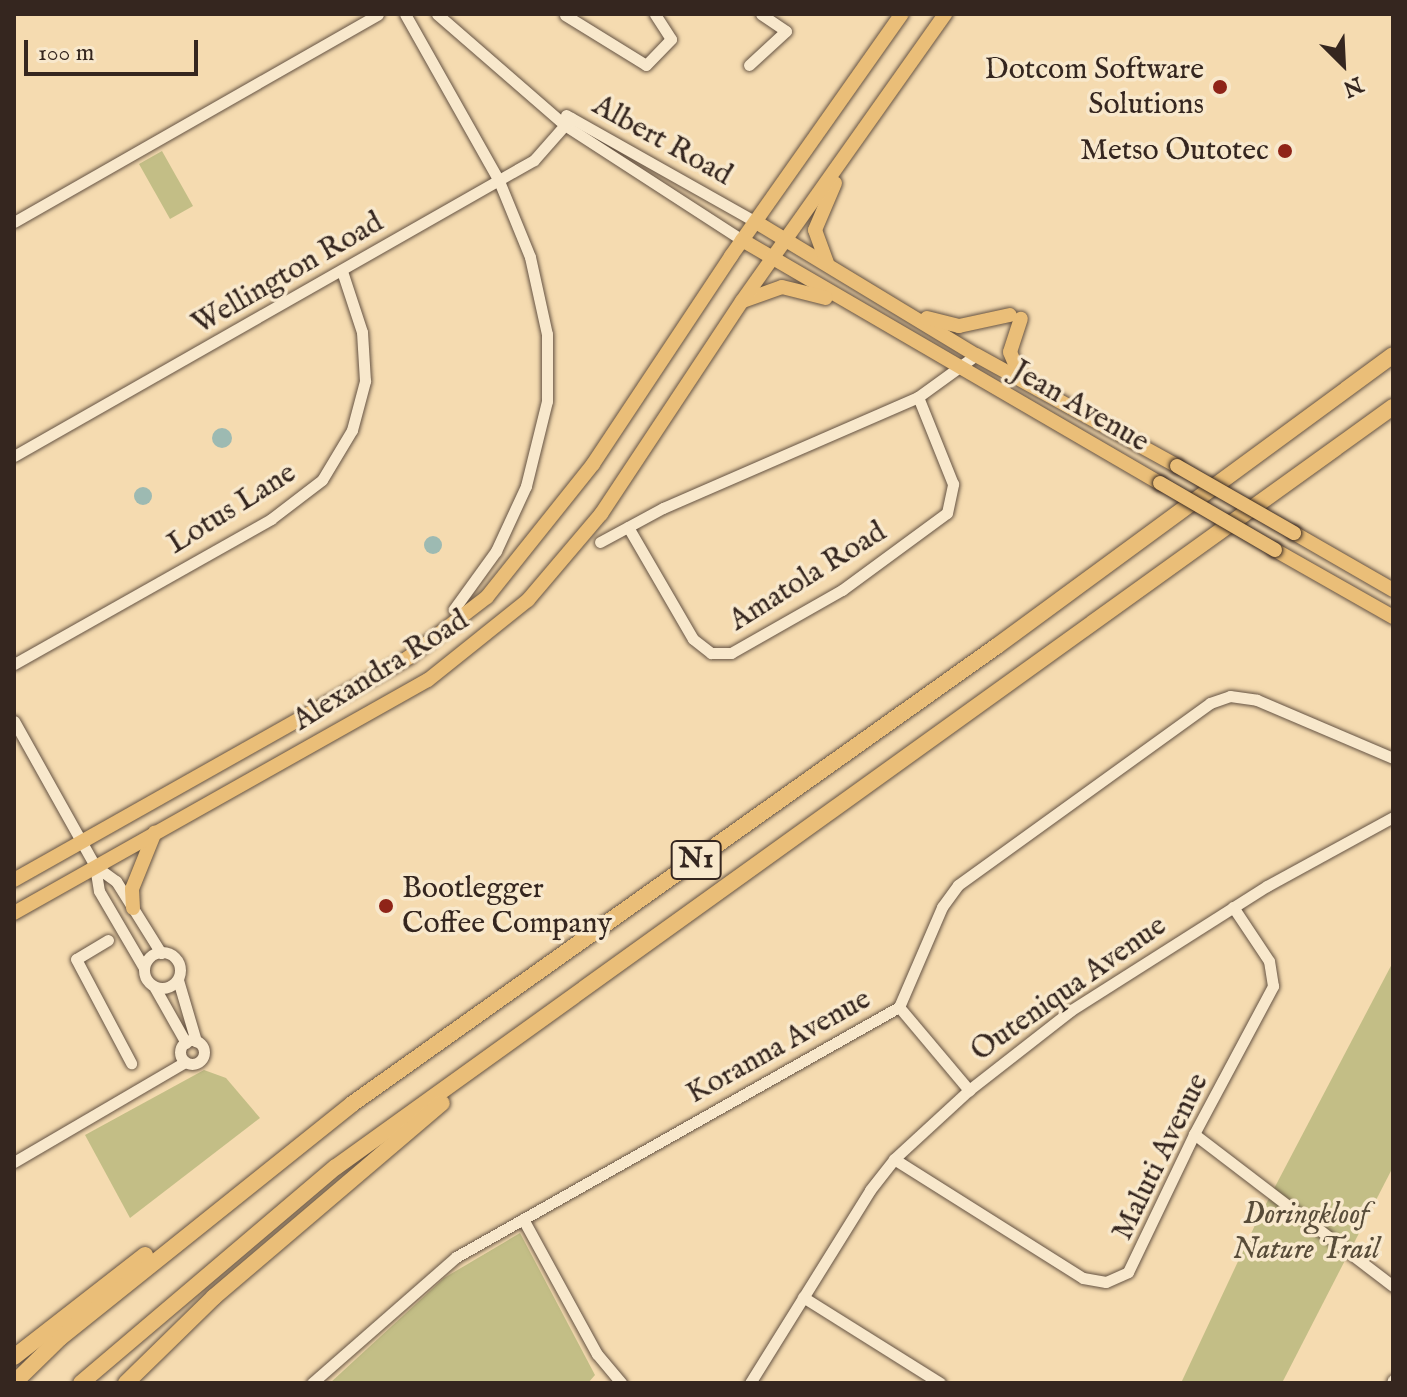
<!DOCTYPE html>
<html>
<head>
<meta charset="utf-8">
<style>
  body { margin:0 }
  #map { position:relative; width:1407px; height:1397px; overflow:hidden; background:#f5dbb0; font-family:"IM FELL English",serif }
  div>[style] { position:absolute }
  .green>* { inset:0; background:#c3be86 }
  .water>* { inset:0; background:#9dbab2 }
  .round { border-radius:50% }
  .roads { filter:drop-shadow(0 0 2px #655343) drop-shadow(0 0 2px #655343) }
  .minor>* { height:11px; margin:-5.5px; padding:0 5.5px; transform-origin:5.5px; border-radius:5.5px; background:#f8e8cc }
  .minor>.ring { margin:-5.5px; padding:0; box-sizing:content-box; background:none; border:11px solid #f8e8cc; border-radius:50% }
  .major>* { height:14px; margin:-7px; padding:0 7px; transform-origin:7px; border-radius:7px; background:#eabe78 }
  .highway>* { height:16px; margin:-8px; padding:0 8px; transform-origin:8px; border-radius:8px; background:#eabe78 }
  .bridges { filter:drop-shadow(0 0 2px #35261f) drop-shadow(0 0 2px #35261f) }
  .major-bridge>* { height:14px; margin:-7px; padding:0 7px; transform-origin:7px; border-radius:7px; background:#eabe78 }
  .dots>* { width:22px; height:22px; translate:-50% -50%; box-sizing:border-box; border:4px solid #f8e8cc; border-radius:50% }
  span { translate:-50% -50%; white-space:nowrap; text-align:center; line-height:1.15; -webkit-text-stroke:7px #f8e8cc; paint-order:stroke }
  .shield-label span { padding:2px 6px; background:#f8e8cc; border:2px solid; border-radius:6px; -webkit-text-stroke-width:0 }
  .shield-label { font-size:28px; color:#35261f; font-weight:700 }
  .poi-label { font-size:30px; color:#35261f }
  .right { translate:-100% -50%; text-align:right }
  .left { translate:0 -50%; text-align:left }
  .street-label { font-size:30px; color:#35261f }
  .park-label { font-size:30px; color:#584c39; font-style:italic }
  .frame { position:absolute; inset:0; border:16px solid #35261f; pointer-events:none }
  .north { position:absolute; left:1303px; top:24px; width:80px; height:80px; -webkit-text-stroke:6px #f8e8cc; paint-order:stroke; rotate:156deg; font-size:22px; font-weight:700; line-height:32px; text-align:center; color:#35261f }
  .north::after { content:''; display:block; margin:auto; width:28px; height:36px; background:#35261f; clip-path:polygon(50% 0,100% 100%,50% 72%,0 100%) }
  .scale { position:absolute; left:24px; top:40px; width:174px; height:36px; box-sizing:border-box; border:4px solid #35261f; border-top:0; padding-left:10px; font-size:24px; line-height:28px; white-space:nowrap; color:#35261f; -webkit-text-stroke:6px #f8e8cc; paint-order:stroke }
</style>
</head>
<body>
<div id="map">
  <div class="green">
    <div style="clip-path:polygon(162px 151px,193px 206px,170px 219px,139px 164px)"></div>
    <div style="clip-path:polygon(1393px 962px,1393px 1167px,1282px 1383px,1181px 1383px,1256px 1223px)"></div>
    <div style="clip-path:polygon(204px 1070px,226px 1078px,260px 1118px,130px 1218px,85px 1135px)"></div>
    <div style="clip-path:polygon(520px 1233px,595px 1375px,588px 1383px,330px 1383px,444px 1278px)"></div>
  </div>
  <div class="water">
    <div class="round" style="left:212px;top:428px;width:20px;height:20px"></div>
    <div class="round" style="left:134px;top:487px;width:18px;height:18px"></div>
    <div class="round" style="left:424px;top:536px;width:18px;height:18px"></div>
  </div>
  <div class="roads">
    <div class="minor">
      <div style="left:405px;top:14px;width:192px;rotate:60.6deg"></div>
      <div style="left:499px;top:181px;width:82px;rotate:67.8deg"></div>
      <div style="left:530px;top:257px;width:79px;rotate:77.6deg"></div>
      <div style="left:547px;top:334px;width:67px;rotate:90deg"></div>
      <div style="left:547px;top:401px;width:88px;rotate:103.9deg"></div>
      <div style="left:526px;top:486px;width:72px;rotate:114.8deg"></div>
      <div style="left:496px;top:551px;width:72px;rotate:125.9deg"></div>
      <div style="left:437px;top:14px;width:171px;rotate:41deg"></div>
      <div style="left:566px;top:126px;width:210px;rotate:32.9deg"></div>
      <div style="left:565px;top:15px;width:95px;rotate:31.7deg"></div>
      <div style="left:646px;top:65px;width:36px;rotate:-46deg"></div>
      <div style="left:671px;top:39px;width:30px;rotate:-123deg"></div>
      <div style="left:749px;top:65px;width:50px;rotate:-42.6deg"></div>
      <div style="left:786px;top:31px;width:30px;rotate:-146deg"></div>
      <div style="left:566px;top:115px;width:218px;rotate:29.4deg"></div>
      <div style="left:14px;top:222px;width:419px;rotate:-29.7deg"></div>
      <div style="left:14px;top:456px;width:598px;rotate:-29.65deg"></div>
      <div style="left:534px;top:160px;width:56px;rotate:-48.6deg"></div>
      <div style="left:628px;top:527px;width:129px;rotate:59.9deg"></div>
      <div style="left:693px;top:639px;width:23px;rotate:38deg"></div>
      <div style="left:711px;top:653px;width:20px"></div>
      <div style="left:731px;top:653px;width:128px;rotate:-29.6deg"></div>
      <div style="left:842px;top:590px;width:130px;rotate:-36.3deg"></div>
      <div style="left:947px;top:513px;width:30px;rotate:-78deg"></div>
      <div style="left:953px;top:484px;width:94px;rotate:-111.9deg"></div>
      <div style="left:600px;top:542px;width:72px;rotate:-28.4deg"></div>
      <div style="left:663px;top:508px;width:278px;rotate:-23.5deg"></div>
      <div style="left:918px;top:397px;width:72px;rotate:-35.9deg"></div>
      <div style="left:14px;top:664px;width:295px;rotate:-29.4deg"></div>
      <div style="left:271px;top:519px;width:64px;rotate:-37.4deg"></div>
      <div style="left:322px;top:480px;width:58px;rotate:-59deg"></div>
      <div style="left:352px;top:430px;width:51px;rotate:-75.1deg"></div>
      <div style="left:365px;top:381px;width:49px;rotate:-93.5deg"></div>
      <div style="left:362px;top:332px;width:64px;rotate:-108.2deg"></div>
      <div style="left:14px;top:721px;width:166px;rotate:60.8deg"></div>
      <div style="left:95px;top:866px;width:25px;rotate:81deg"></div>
      <div style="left:99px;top:891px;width:89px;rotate:59.7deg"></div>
      <div style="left:95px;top:866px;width:26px;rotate:36deg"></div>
      <div style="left:116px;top:881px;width:85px;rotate:58deg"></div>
      <div style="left:108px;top:940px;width:37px;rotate:149deg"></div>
      <div style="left:76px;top:959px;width:118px;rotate:62.1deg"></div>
      <div class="ring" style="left:144px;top:952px;width:25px;height:25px"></div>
      <div style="left:178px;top:980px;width:64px;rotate:73.6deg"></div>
      <div style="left:155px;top:988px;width:63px;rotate:60.6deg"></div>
      <div style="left:899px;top:1007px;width:109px;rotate:49.9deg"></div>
      <div class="ring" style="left:180px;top:1040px;width:13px;height:13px"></div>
      <div style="left:1194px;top:1134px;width:250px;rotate:37.4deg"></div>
      <div style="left:894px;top:1159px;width:223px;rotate:32.2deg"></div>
      <div style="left:1083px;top:1278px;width:23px;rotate:10deg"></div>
      <div style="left:1106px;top:1282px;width:24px;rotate:-24deg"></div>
      <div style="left:1128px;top:1272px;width:153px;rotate:-64.4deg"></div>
      <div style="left:1194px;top:1134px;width:168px;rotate:-61.9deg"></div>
      <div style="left:1273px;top:986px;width:25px;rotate:-99deg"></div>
      <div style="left:1269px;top:961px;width:65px;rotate:-123.7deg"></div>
      <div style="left:14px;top:1162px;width:198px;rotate:-30.3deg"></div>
      <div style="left:523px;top:1219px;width:154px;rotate:61.3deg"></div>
      <div style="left:597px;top:1354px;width:38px;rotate:50deg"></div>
      <div style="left:803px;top:1297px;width:162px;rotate:32.1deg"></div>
      <div style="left:312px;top:1383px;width:191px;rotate:-41.2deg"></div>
      <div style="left:456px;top:1257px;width:509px;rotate:-29.44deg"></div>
      <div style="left:899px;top:1007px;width:109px;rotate:-66.7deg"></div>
      <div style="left:942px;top:907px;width:27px;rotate:-54deg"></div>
      <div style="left:958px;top:885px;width:311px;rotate:-35.8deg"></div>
      <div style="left:1210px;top:703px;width:21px;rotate:-19deg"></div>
      <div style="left:1230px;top:696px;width:27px;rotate:8deg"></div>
      <div style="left:1257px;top:700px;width:148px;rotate:23.1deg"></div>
      <div style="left:750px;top:1383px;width:227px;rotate:-58.1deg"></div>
      <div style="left:870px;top:1190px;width:39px;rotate:-52deg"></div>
      <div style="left:894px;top:1159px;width:102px;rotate:-42.6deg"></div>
      <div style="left:969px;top:1090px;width:128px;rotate:-38deg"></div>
      <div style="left:1070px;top:1011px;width:233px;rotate:-32.4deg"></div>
      <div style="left:1267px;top:886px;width:144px;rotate:-28.7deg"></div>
      <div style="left:1392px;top:1383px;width:3px;rotate:-72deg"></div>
    </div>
    <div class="major">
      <div style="left:756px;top:222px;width:257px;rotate:31.2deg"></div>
      <div style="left:976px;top:355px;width:230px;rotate:28.9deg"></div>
      <div style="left:742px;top:240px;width:484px;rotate:30.2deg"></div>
      <div style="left:827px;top:263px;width:35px;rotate:-110deg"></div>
      <div style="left:815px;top:230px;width:51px;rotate:-66.9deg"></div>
      <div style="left:743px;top:301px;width:41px;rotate:-19.7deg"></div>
      <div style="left:782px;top:287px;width:45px;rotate:14deg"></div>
      <div style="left:927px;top:318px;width:33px;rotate:14deg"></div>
      <div style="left:959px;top:326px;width:52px;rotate:-12.2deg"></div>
      <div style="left:1021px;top:378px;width:28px;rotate:-113deg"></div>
      <div style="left:1010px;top:352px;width:35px;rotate:-72deg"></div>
      <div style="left:1294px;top:533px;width:114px;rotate:29.9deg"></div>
      <div style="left:1275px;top:550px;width:136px;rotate:29.6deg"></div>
      <div style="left:14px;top:880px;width:454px;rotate:-29.4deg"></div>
      <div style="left:409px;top:657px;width:98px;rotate:-37.6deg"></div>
      <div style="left:487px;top:597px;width:170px;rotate:-51.4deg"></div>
      <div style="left:593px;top:464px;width:250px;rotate:-56.4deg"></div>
      <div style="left:731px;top:256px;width:296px;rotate:-54.8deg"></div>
      <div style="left:133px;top:908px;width:19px;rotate:-93deg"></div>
      <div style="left:132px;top:889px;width:61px;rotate:-68deg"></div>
      <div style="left:14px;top:913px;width:475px;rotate:-29.4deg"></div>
      <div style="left:428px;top:680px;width:128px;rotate:-38.7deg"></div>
      <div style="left:528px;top:600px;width:113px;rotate:-49.7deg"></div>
      <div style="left:601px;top:514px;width:255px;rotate:-56.5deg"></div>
      <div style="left:742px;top:301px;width:352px;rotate:-54.7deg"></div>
    </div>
    <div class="highway">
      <div style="left:14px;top:1357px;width:166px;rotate:-37.9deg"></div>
      <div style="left:14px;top:1383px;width:64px;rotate:-44.4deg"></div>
      <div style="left:60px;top:1338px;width:374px;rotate:-38.7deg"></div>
      <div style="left:352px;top:1104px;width:791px;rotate:-35.38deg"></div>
      <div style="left:997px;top:646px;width:491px;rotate:-36.3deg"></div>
      <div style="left:81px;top:1383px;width:334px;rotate:-40.3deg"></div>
      <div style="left:336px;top:1167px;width:1302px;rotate:-35.72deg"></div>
      <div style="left:126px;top:1383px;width:123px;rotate:-44.3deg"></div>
      <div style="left:214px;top:1297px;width:299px;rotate:-40.4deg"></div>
    </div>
  </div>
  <div class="bridges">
    <div class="major-bridge">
      <div style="left:1177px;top:466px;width:135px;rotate:29.8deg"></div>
      <div style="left:1160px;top:483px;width:133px;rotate:30.2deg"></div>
    </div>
  </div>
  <div class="dots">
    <div style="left:1220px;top:87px;background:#8f2418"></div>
    <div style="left:1285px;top:151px;background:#8f2418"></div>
    <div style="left:386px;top:906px;background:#8f2418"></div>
  </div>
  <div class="shield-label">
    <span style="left:696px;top:860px">N1</span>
  </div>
  <div class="poi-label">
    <span class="right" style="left:1204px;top:87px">Dotcom Software<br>Solutions</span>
    <span class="right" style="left:1269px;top:151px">Metso Outotec</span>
    <span class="left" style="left:402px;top:906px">Bootlegger<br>Coffee Company</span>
  </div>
  <div class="street-label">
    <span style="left:662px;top:141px;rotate:29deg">Albert Road</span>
    <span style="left:288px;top:274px;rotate:-30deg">Wellington Road</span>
    <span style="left:1080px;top:407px;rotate:30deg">Jean Avenue</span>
    <span style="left:232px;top:509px;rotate:-32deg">Lotus Lane</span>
    <span style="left:808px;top:577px;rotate:-32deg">Amatola Road</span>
    <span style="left:381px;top:671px;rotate:-32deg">Alexandra Road</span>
    <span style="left:1069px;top:989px;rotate:-35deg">Outeniqua Avenue</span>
    <span style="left:779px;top:1047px;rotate:-29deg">Koranna Avenue</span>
    <span style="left:1161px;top:1157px;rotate:-64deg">Maluti Avenue</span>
  </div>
  <div class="park-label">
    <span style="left:1306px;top:1232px">Doringkloof<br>Nature Trail</span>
  </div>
  <div class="frame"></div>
  <div class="north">N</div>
  <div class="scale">100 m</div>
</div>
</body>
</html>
